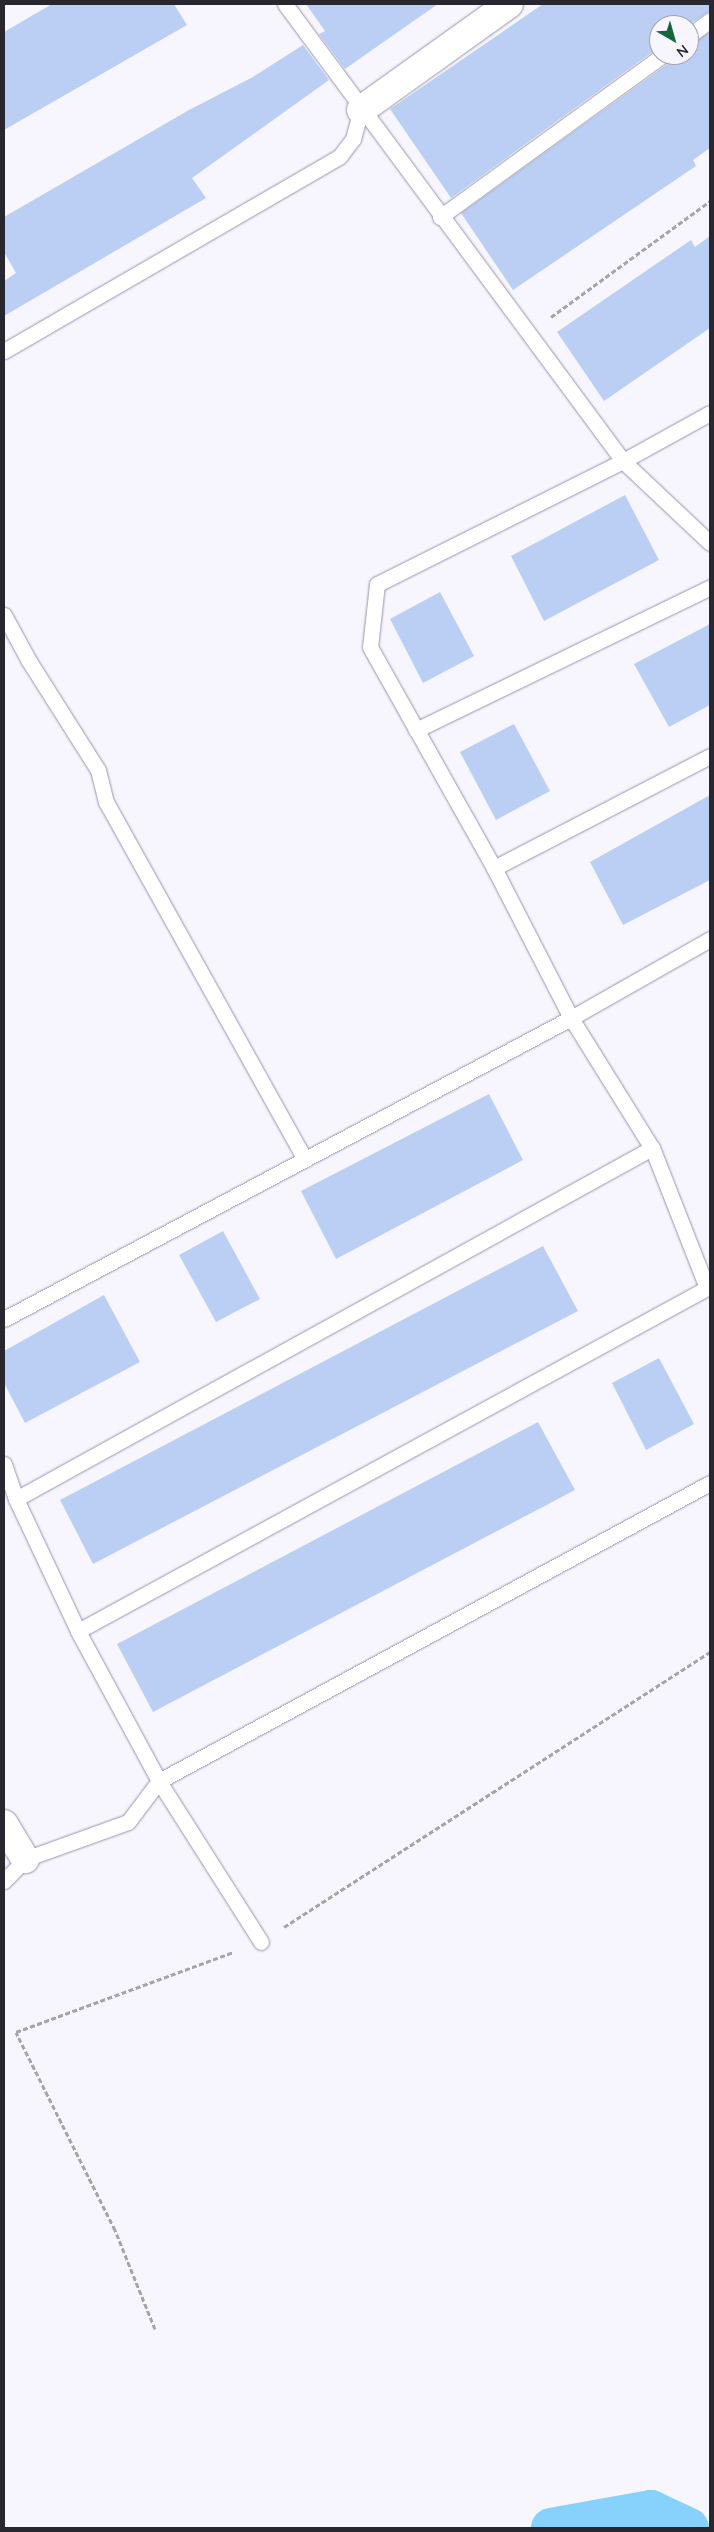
<!DOCTYPE html>
<html>
<head>
<meta charset="utf-8">
<style>
  body { margin:0 }
  #map { position:relative; width:714px; height:2532px; overflow:hidden; background:#f7f6ff; font-family:Quicksand,sans-serif }
  div>[style] { position:absolute }
  .canal>* { height:40px; margin:-20px; padding:0 20px; transform-origin:20px; border-radius:20px; background:#87d1fd }
  .building>* { inset:0; background:#bbcff5 }
  .path>* { height:3px; margin-top:-1.5px; transform-origin:0; background:repeating-linear-gradient(90deg,#a5a4ad 0 5px,transparent 0 7.5px) }
  .roads { filter:drop-shadow(0 0 1px #9795aa) drop-shadow(0 0 1px #9795aa) }
  .lane>* { height:15px; margin:-7.5px; padding:0 7.5px; transform-origin:7.5px; border-radius:7.5px; background:#fff }
  .street>* { height:28px; margin:-14px; padding:0 14px; transform-origin:14px; border-radius:14px; background:#fff }
  span { translate:-50% -50%; white-space:nowrap; text-align:center; line-height:1.15; -webkit-text-stroke:5px #f7f6ff; paint-order:stroke }
  .frame { position:absolute; inset:0; border:5px solid #28272f; pointer-events:none }
  .north { position:absolute; left:649px; top:15px; width:50px; height:50px; box-sizing:border-box; background:#f7f6ff; border:1px solid #a4a3ac; border-radius:50%; rotate:142deg; font-size:14px; font-weight:700; line-height:20px; text-align:center; color:#28272f }
  .north::after { content:''; display:block; margin:auto; width:18px; height:22px; background:#12683a; clip-path:polygon(50% 0,100% 100%,50% 72%,0 100%) }
</style>
</head>
<body>
<div id="map">
  <div class="canal">
    <div style="left:551px;top:2528px;width:102px;rotate:-10.2deg"></div>
    <div style="left:651px;top:2510px;width:42px;rotate:25.3deg"></div>
  </div>
  <div class="building">
    <div style="clip-path:polygon(52px 4px,174px 4px,187px 25px,4px 130px,4px 32px)"></div>
    <div style="clip-path:polygon(306px 4px,438px 4px,345px 69px,319px 34px,325px 31px)"></div>
    <div style="clip-path:polygon(543px 4px,710px 4px,710px 11px,688px 25px,659px 25px,659px 47px,451px 198px,390px 109px)"></div>
    <div style="clip-path:polygon(710px 32px,710px 148px,693px 160px,696px 166px,513px 290px,461px 213px,669px 63px,672px 55px,689px 55px,689px 45px)"></div>
    <div style="clip-path:polygon(303px 45px,329px 80px,192px 178px,206px 198px,4px 316px,4px 281px,16px 273px,4px 252px,4px 217px,189px 110px,253px 77px)"></div>
    <div style="clip-path:polygon(710px 236px,710px 328px,604px 401px,557px 332px,691px 240px,695px 247px)"></div>
    <div style="clip-path:polygon(625px 495px,659px 560px,544px 621px,511px 556px)"></div>
    <div style="clip-path:polygon(440px 592px,474px 656px,423px 683px,390px 619px)"></div>
    <div style="clip-path:polygon(710px 624px,710px 705px,669px 727px,634px 664px)"></div>
    <div style="clip-path:polygon(514px 724px,550px 791px,496px 820px,460px 752px)"></div>
    <div style="clip-path:polygon(710px 795px,710px 880px,623px 925px,590px 862px)"></div>
    <div style="clip-path:polygon(489px 1094px,523px 1160px,336px 1259px,301px 1191px)"></div>
    <div style="clip-path:polygon(223px 1231px,260px 1299px,216px 1322px,179px 1255px)"></div>
    <div style="clip-path:polygon(543px 1246px,578px 1311px,93px 1564px,60px 1500px)"></div>
    <div style="clip-path:polygon(104px 1295px,140px 1362px,25px 1423px,4px 1383px,4px 1351px)"></div>
    <div style="clip-path:polygon(659px 1358px,694px 1424px,646px 1450px,612px 1383px)"></div>
    <div style="clip-path:polygon(538px 1422px,575px 1490px,153px 1712px,117px 1644px)"></div>
  </div>
  <div class="path">
    <div style="left:551px;top:317px;width:197px;rotate:-36.1deg"></div>
    <div style="left:284px;top:1927px;width:507px;rotate:-32.84deg"></div>
    <div style="left:155px;top:2329px;width:107px;rotate:-112deg"></div>
    <div style="left:115px;top:2230px;width:221px;rotate:-116.6deg"></div>
    <div style="left:16px;top:2032px;width:232px;rotate:-20.2deg"></div>
  </div>
  <div class="roads">
    <div class="lane">
      <div style="left:285px;top:4px;width:568px;rotate:53.51deg"></div>
      <div style="left:623px;top:461px;width:99px;rotate:-28.9deg"></div>
      <div style="left:689px;top:36px;width:26px;rotate:-37deg"></div>
      <div style="left:440px;top:217px;width:276px;rotate:-36deg"></div>
      <div style="left:4px;top:351px;width:388px;rotate:-30.1deg"></div>
      <div style="left:340px;top:156px;width:21px;rotate:-53deg"></div>
      <div style="left:353px;top:139px;width:30px;rotate:-75deg"></div>
      <div style="left:710px;top:543px;width:120px;rotate:-136.7deg"></div>
      <div style="left:623px;top:461px;width:275px;rotate:153.4deg"></div>
      <div style="left:377px;top:584px;width:63px;rotate:96.3deg"></div>
      <div style="left:370px;top:647px;width:253px;rotate:60.7deg"></div>
      <div style="left:494px;top:868px;width:169px;rotate:62.8deg"></div>
      <div style="left:571px;top:1018px;width:160px;rotate:-29.6deg"></div>
      <div style="left:4px;top:615px;width:52px;rotate:61.5deg"></div>
      <div style="left:29px;top:661px;width:129px;rotate:57.7deg"></div>
      <div style="left:98px;top:770px;width:33px;rotate:76deg"></div>
      <div style="left:106px;top:802px;width:409px;rotate:60.9deg"></div>
      <div style="left:416px;top:730px;width:327px;rotate:-25.9deg"></div>
      <div style="left:494px;top:868px;width:243px;rotate:-27.4deg"></div>
      <div style="left:4px;top:1319px;width:642px;rotate:-27.96deg"></div>
      <div style="left:571px;top:1018px;width:153px;rotate:58.1deg"></div>
      <div style="left:652px;top:1148px;width:726px;rotate:151.11deg"></div>
      <div style="left:16px;top:1499px;width:37px;rotate:-109deg"></div>
      <div style="left:16px;top:1499px;width:146px;rotate:64.8deg"></div>
      <div style="left:78px;top:1631px;width:716px;rotate:-28.6deg"></div>
      <div style="left:707px;top:1288px;width:150px;rotate:-111.4deg"></div>
      <div style="left:4px;top:1881px;width:30px;rotate:-46deg"></div>
      <div style="left:25px;top:1859px;width:109px;rotate:-19.8deg"></div>
      <div style="left:128px;top:1822px;width:51px;rotate:-52.9deg"></div>
      <div style="left:159px;top:1781px;width:170px;rotate:-118.4deg"></div>
      <div style="left:261px;top:1942px;width:191px;rotate:-122.4deg"></div>
      <div style="left:159px;top:1781px;width:626px;rotate:-28.41deg"></div>
    </div>
    <div class="street">
      <div style="left:361px;top:110px;width:182px;rotate:-35.6deg"></div>
      <div style="left:4px;top:1824px;width:41px;rotate:59deg"></div>
    </div>
  </div>
  <div class="frame"></div>
  <div class="north">N</div>
</div>
</body>
</html>
